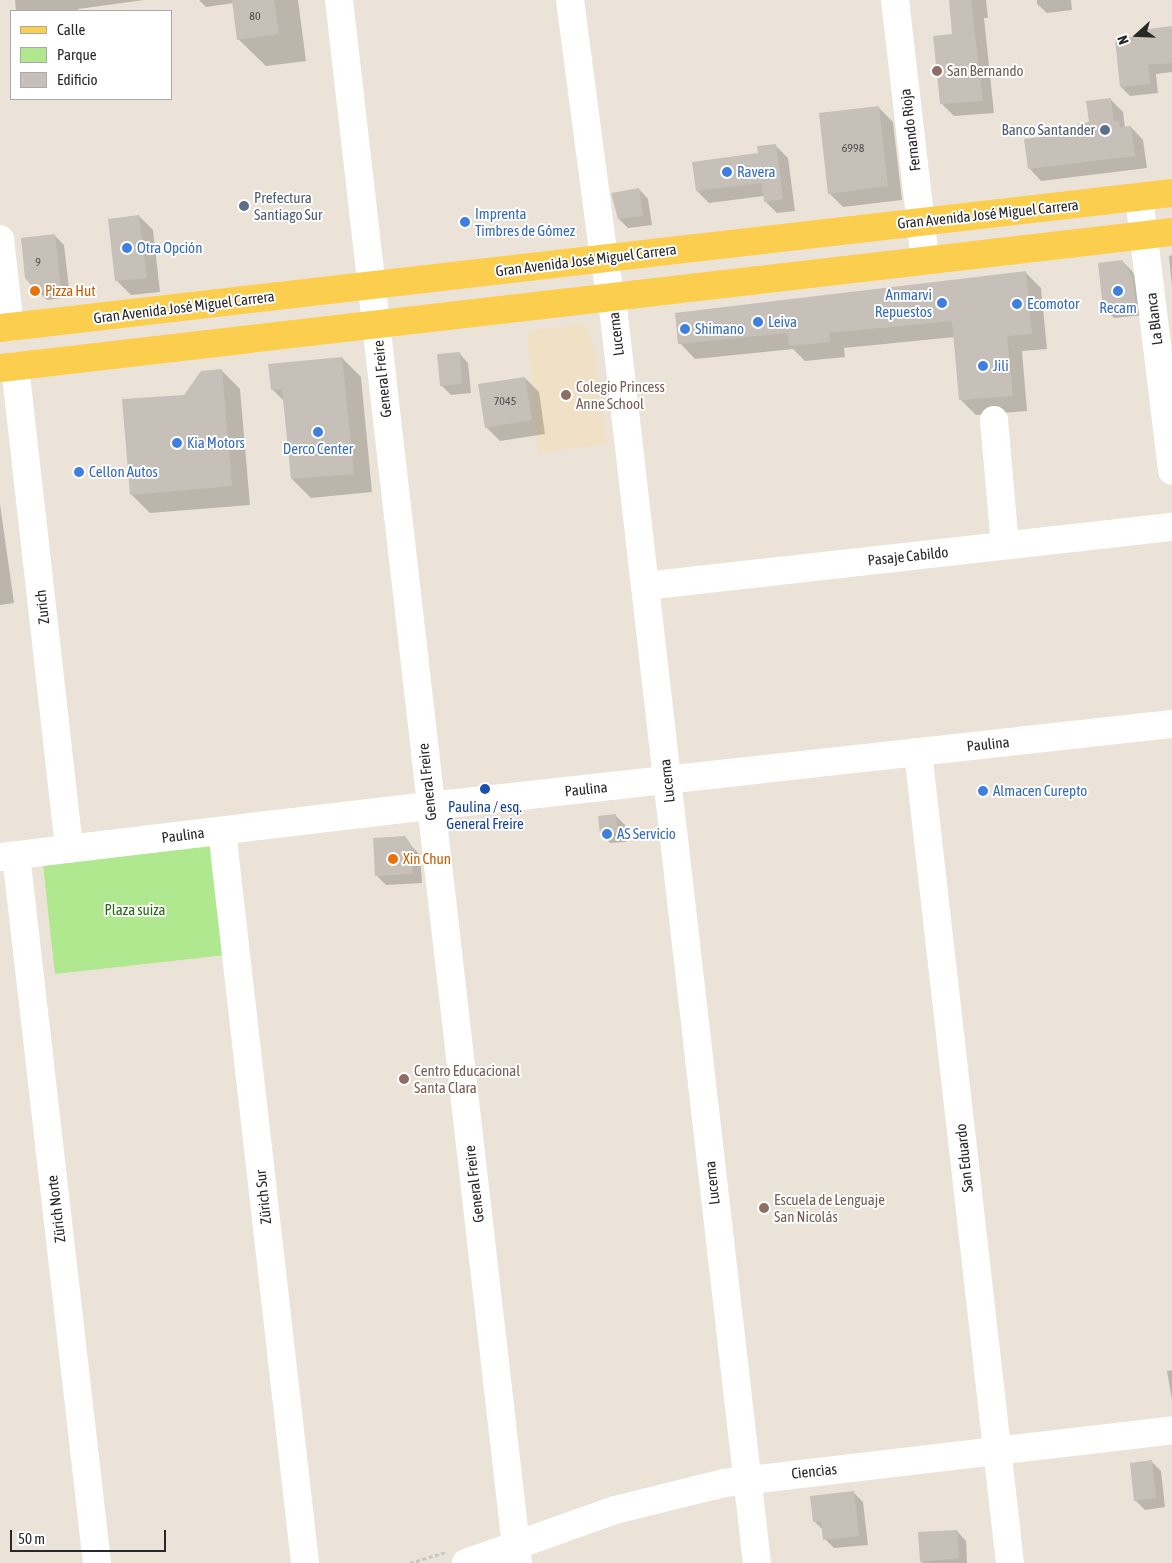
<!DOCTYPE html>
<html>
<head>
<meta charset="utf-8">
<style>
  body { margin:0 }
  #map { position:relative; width:1172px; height:1563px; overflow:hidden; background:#ece3d8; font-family:"Asap Condensed",sans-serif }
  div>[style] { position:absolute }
  .education>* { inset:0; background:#f0e1c6 }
  .green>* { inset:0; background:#b0e88f }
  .shadow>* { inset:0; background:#0003 }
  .building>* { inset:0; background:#c7c0b8 }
  .path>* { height:3px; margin-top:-1.5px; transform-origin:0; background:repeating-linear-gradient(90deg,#c7c7c7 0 4px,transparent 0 6.5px) }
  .minor>* { height:28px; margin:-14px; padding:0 14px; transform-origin:14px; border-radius:14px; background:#fff }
  .major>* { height:28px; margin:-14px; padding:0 14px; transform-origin:14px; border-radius:14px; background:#fcce4e }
  .dots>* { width:14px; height:14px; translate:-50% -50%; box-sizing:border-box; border:2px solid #fff; border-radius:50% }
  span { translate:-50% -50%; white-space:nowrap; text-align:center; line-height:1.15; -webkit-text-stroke:4px #fff; paint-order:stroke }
  .number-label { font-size:12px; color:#504e4c }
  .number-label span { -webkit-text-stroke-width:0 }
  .education-label { font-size:15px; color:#785e54 }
  .left { translate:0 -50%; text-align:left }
  .street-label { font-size:15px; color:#282828 }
  .service-label { font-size:15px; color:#4e5e75 }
  .right { translate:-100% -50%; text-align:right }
  .shop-label { font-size:15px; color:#366cbe }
  .food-label { font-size:15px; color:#c56008 }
  .transit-label { font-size:15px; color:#164399 }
  .park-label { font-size:15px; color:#286a13 }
  .legend { position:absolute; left:10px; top:10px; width:162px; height:90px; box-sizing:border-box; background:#fff; border:1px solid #a9a9a9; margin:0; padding:6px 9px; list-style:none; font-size:15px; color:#282828 }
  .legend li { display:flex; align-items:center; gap:10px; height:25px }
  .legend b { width:25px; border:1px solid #a9a9a9 }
  .north { position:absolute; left:1112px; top:10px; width:50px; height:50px; -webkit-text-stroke:4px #fff; paint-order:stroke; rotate:250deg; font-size:14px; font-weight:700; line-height:20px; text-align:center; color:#282828 }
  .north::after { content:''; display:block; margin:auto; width:18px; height:22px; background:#282828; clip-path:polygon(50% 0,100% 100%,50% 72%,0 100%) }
  .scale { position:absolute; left:10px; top:1530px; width:156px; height:22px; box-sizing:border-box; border:2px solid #282828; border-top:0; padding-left:6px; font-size:15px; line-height:18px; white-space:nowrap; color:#282828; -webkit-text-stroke:4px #fff; paint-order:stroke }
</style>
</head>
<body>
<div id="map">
  <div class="education">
    <div style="clip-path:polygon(585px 324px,594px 347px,607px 444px,538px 453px,527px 331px)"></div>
  </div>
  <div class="green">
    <div style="clip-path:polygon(214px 846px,226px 955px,55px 974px,43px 865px)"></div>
  </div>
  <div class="shadow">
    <div style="clip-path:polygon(15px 0,144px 0,78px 9px,79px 11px,16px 11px)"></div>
    <div style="clip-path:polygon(199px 0,298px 0,306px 61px,266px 66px,238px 39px,234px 3px,206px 7px)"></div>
    <div style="clip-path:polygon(951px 0,986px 0,988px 18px,984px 18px,994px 113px,954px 116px,942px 104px,935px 37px,954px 35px)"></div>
    <div style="clip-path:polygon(1037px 0,1071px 0,1072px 10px,1047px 13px,1037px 4px)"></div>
    <div style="clip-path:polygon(1172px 27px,1172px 72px,1156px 74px,1158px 93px,1130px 96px,1121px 87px,1116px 40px,1150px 36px)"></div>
    <div style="clip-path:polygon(1111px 100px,1123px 112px,1125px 128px,1131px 127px,1143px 140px,1147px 168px,1041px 181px,1029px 168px,1081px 133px)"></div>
    <div style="clip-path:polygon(879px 108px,893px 122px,902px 200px,843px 207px,829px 193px)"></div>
    <div style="clip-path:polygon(775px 145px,788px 158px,795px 211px,777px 213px,765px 201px,764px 196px,709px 203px,697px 191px)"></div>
    <div style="clip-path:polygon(639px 189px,648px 199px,652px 225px,628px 228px,619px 219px)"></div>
    <div style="clip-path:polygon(139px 216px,153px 230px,160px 292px,131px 295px,117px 281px)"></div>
    <div style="clip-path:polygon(55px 236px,64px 245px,70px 297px,47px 300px,37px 290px)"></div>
    <div style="clip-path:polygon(1172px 255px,1172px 288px,1169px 256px)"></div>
    <div style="clip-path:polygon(1122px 261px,1132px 271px,1141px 286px,1144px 315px,1114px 318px,1104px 308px)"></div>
    <div style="clip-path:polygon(1026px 273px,1041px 288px,1047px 349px,1022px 351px,1027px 411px,976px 415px,961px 400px,955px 337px,844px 348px,845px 357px,805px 361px,793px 349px,695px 359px,680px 343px)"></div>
    <div style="clip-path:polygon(459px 353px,468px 363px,471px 393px,451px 395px,441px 385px)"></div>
    <div style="clip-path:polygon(342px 358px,361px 377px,372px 492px,311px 498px,292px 479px,285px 402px,272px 389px)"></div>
    <div style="clip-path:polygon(221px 370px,240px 389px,250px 505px,150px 513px,131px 494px,185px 396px)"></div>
    <div style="clip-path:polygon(525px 378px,539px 392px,545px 434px,500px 441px,486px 427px)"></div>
    <div style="clip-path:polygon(0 504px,14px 603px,0 605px)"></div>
    <div style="clip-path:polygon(615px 815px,625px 825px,626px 842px,610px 843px,601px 834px)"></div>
    <div style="clip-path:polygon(404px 838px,420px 855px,422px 883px,386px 885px,377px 876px)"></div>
    <div style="clip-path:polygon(1172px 1370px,1172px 1400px,1167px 1371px)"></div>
    <div style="clip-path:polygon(1152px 1462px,1161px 1471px,1165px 1507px,1145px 1510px,1135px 1500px)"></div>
    <div style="clip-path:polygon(854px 1493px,863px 1502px,868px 1545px,834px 1548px,825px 1539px,824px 1531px,814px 1521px)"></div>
    <div style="clip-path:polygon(957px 1531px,966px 1541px,967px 1563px,923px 1563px,921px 1561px)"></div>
  </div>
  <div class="building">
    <div style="clip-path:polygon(232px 0,274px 0,279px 34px,237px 40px)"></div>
    <div style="clip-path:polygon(949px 0,971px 0,983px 101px,940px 104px,933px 36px,952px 34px)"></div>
    <div style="clip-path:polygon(1172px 26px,1172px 63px,1148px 65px,1150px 84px,1120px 87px,1115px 39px,1148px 35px,1148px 29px)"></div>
    <div style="clip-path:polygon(1111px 98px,1114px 121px,1119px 121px,1120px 127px,1131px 126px,1135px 156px,1028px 169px,1024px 139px,1079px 132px,1078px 124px,1089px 122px,1086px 101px)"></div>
    <div style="clip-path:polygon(879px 106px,888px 186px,828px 194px,819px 113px)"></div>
    <div style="clip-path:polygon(776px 144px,783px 199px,764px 202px,761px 183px,696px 191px,692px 162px,758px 153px,757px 146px)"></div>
    <div style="clip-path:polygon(639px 188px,643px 216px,618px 219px,611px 193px)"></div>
    <div style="clip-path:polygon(139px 215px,147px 278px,115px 281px,108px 219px)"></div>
    <div style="clip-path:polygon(55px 234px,61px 288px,36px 291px,25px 278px,21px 238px)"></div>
    <div style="clip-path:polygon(1122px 260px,1132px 276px,1136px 306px,1103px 309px,1098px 263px)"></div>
    <div style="clip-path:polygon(1026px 271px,1032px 334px,1007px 336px,1013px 396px,959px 400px,952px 321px,829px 333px,830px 342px,789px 346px,787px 333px,678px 344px,675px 313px)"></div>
    <div style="clip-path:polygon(460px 352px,462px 384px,440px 386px,437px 354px)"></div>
    <div style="clip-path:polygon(342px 357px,354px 474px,291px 479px,282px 389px,271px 390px,268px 364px)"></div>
    <div style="clip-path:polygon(222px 369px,232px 486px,130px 495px,122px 399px,184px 395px,201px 371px)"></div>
    <div style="clip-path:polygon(525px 377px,532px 420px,485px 428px,478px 384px)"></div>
    <div style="clip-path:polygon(616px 814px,618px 833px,600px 834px,598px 816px)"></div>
    <div style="clip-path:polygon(405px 836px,411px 844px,413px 874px,375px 876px,373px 838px)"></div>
    <div style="clip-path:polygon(1152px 1460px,1156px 1498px,1134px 1501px,1130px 1463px)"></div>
    <div style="clip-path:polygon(854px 1491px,859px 1536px,823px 1540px,821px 1521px,813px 1522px,810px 1496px)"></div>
    <div style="clip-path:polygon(957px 1530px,959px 1558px,920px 1562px,918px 1532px)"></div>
  </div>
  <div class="path">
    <div style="left:410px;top:1563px;width:38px;rotate:-17deg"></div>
  </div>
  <div class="minor">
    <div style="left:339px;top:0;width:1573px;rotate:83.47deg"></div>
    <div style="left:570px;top:0;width:260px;rotate:82.5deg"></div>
    <div style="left:604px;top:258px;width:59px;rotate:80.2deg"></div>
    <div style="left:614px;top:316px;width:1255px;rotate:83.46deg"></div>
    <div style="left:895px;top:0;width:262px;rotate:83.4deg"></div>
    <div style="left:1139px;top:197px;width:276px;rotate:83.1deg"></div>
    <div style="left:0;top:239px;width:89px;rotate:83.5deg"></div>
    <div style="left:15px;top:366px;width:486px;rotate:83.6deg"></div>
    <div style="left:994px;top:420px;width:125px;rotate:85deg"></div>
    <div style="left:645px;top:586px;width:530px;rotate:-6.39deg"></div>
    <div style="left:918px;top:752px;width:816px;rotate:83.53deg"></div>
    <div style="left:222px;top:831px;width:737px;rotate:83.53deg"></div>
    <div style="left:16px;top:855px;width:713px;rotate:83.47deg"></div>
    <div style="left:0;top:857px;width:433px;rotate:-6.8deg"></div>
    <div style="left:430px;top:806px;width:747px;rotate:-6.31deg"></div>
    <div style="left:466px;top:1563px;width:158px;rotate:-19.6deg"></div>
    <div style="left:615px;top:1510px;width:112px;rotate:-13.9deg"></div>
    <div style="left:724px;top:1483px;width:451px;rotate:-6.7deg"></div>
  </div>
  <div class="major">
    <div style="left:0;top:328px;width:1180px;rotate:-6.57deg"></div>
    <div style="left:0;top:368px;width:1180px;rotate:-6.62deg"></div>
  </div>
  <div class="dots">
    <div style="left:937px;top:71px;background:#8d6e63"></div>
    <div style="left:1105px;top:130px;background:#5c6f8a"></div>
    <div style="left:727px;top:172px;background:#3f7fe0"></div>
    <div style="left:244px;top:206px;background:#5c6f8a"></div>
    <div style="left:465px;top:222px;background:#3f7fe0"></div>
    <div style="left:127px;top:248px;background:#3f7fe0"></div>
    <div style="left:35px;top:291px;background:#e8710a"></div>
    <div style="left:1118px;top:291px;background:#3f7fe0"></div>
    <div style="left:942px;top:303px;background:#3f7fe0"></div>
    <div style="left:1017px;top:304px;background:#3f7fe0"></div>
    <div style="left:758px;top:322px;background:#3f7fe0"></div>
    <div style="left:685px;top:329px;background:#3f7fe0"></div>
    <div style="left:983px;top:366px;background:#3f7fe0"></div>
    <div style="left:566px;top:395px;background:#8d6e63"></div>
    <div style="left:318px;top:432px;background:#3f7fe0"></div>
    <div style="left:177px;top:443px;background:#3f7fe0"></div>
    <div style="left:79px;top:472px;background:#3f7fe0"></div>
    <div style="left:485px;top:789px;background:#1a4fb4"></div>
    <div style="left:983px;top:791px;background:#3f7fe0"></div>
    <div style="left:607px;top:834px;background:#3f7fe0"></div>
    <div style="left:393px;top:859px;background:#e8710a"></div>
    <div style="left:404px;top:1079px;background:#8d6e63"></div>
    <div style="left:764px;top:1208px;background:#8d6e63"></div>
  </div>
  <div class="number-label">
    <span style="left:255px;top:17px">80</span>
    <span style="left:853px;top:149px">6998</span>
    <span style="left:38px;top:263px">9</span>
    <span style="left:505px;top:402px">7045</span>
  </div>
  <div class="education-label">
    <span class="left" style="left:947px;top:71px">San Bernando</span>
    <span class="left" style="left:576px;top:395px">Colegio Princess<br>Anne School</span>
    <span class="left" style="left:414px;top:1079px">Centro Educacional<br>Santa Clara</span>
    <span class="left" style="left:774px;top:1208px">Escuela de Lenguaje<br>San Nicolás</span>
  </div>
  <div class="street-label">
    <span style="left:910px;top:130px;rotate:-97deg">Fernando Rioja</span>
    <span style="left:988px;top:214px;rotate:-6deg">Gran Avenida José Miguel Carrera</span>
    <span style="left:586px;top:260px;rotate:-7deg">Gran Avenida José Miguel Carrera</span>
    <span style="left:184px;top:307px;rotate:-7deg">Gran Avenida José Miguel Carrera</span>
    <span style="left:1154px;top:319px;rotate:-97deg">La Blanca</span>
    <span style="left:616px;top:334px;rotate:-97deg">Lucerna</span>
    <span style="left:382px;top:379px;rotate:-96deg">General Freire</span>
    <span style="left:908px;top:556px;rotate:-6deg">Pasaje Cabildo</span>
    <span style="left:42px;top:607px;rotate:-96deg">Zurich</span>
    <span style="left:988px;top:744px;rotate:-6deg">Paulina</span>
    <span style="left:667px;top:781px;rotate:-96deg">Lucerna</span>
    <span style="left:427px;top:782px;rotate:-96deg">General Freire</span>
    <span style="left:586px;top:789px;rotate:-6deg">Paulina</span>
    <span style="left:183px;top:835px;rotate:-7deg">Paulina</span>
    <span style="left:964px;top:1158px;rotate:-96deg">San Eduardo</span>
    <span style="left:712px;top:1183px;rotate:-96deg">Lucerna</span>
    <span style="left:474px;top:1184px;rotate:-97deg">General Freire</span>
    <span style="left:263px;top:1197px;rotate:-96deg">Zürich Sur</span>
    <span style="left:56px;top:1209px;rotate:-97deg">Zürich Norte</span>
    <span style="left:814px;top:1471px;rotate:-6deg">Ciencias</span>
  </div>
  <div class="service-label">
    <span class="right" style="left:1095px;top:130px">Banco Santander</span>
    <span class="left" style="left:254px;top:206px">Prefectura<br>Santiago Sur</span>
  </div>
  <div class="shop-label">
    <span class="left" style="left:737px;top:172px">Ravera</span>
    <span class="left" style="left:475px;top:222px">Imprenta<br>Timbres de Gómez</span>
    <span class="left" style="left:137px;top:248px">Otra Opción</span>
    <span class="right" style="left:932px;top:303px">Anmarvi<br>Repuestos</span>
    <span class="left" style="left:1027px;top:304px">Ecomotor</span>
    <span style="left:1118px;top:308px">Recam</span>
    <span class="left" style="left:768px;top:322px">Leiva</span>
    <span class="left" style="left:695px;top:329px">Shimano</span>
    <span class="left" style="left:993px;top:366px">Jili</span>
    <span class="left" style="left:187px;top:443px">Kia Motors</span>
    <span style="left:318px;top:449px">Derco Center</span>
    <span class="left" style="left:89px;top:472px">Cellon Autos</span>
    <span class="left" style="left:993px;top:791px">Almacen Curepto</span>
    <span class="left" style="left:617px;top:834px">AS Servicio</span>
  </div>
  <div class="food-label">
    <span class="left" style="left:45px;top:291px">Pizza Hut</span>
    <span class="left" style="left:403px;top:859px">Xin Chun</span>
  </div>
  <div class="transit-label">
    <span style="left:485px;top:815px">Paulina / esq.<br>General Freire</span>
  </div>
  <div class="park-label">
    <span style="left:135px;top:910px">Plaza suiza</span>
  </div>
  <ul class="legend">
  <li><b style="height:6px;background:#fcce4e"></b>Calle</li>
  <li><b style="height:14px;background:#b0e88f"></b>Parque</li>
  <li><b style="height:14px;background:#c7c0b8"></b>Edificio</li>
  </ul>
  <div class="north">N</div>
  <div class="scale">50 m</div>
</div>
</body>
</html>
